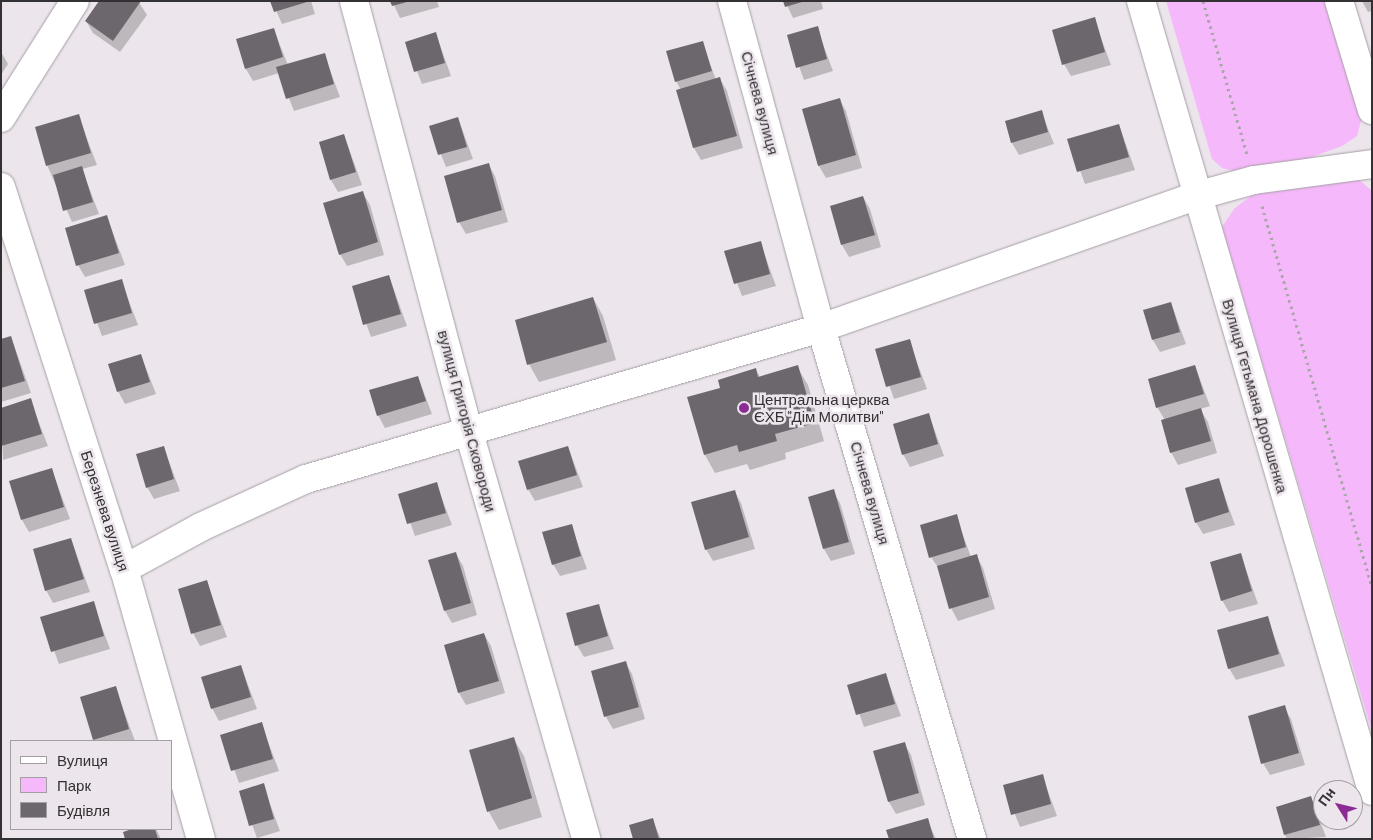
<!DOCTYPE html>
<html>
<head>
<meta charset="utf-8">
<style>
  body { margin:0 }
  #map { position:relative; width:1373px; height:840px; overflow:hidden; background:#ece6ec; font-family:Barlow,sans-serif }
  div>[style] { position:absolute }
  .green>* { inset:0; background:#f5b8fa }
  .shadow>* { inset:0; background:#0003 }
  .building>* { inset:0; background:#6c676d }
  .path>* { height:3px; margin-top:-1.5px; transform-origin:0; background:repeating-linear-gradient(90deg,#aba6ab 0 2.5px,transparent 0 6.5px) }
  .roads { filter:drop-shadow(0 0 1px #a59fa5) drop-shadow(0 0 1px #a59fa5) }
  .minor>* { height:28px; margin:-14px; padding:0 14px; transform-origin:14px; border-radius:14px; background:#fff }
  .dots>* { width:14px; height:14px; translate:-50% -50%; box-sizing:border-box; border:2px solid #ece6ec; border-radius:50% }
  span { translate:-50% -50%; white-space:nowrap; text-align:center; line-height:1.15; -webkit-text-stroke:5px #ece6ec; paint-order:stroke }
  .street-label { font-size:15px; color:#333133 }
  .poi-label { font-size:15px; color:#333133 }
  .left { translate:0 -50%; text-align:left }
  .frame { position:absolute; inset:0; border:2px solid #333133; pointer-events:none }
  .legend { position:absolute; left:10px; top:740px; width:162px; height:90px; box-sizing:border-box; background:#ece6ec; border:1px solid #a29ea2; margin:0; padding:6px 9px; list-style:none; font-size:15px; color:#333133 }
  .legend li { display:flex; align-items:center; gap:10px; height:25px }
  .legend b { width:25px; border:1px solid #a29ea2 }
  .north { position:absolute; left:1313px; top:780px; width:50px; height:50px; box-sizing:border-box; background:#ece6ec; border:1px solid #a29ea2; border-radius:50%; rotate:306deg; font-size:14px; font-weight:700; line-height:20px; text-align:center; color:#333133 }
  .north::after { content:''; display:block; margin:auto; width:18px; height:22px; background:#8b2c95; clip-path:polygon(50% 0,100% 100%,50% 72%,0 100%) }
</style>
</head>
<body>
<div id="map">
  <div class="green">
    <div style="clip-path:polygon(1166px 1px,1331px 1px,1364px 110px,1357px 136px,1342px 146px,1304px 160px,1234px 171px,1222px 168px,1212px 159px)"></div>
    <div style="clip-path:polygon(1327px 171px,1357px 178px,1372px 191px,1372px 731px,1222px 227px,1234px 209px,1253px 194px)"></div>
  </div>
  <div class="shadow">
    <div style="clip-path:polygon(138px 1px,147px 15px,120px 52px,93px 33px,86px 21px)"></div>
    <div style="clip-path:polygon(272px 1px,311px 1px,315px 14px,282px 24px)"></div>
    <div style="clip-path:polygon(392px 1px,437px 1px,439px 7px,400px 18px)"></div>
    <div style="clip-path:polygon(785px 1px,821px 1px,823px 9px,793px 18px)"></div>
    <div style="clip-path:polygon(1362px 1px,1372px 1px,1372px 11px,1368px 12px)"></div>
    <div style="clip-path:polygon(1094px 19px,1111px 65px,1071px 76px,1064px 64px)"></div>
    <div style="clip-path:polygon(817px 28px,833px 71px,804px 80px,788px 36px)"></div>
    <div style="clip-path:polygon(274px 30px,288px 65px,324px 54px,340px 97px,294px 111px,279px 73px,253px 81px,246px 69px)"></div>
    <div style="clip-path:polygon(436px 34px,451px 76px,422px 84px,406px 43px)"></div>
    <div style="clip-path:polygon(702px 42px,716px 80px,720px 79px,727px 91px,743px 148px,701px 160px,694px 148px,678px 91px,681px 90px,676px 81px)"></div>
    <div style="clip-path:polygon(1px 52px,8px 64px,1px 75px)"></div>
    <div style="clip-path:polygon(839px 99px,846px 111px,862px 168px,826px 178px,819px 166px,803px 110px)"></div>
    <div style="clip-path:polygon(1041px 111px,1054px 144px,1019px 155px,1012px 143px)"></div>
    <div style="clip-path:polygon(78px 115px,97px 165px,82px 169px,99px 214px,72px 222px,47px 165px)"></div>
    <div style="clip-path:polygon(458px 118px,473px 159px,446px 167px,430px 127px)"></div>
    <div style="clip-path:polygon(1119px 125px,1135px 170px,1085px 184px,1069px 140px)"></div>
    <div style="clip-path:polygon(344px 135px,362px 185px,338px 192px,331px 180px)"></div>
    <div style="clip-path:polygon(488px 164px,495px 176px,508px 222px,466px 234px,459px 222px)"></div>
    <div style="clip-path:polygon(363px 193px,370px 205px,384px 255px,347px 266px,340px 254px)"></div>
    <div style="clip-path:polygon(863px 197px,870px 209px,881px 247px,849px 257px,842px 245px)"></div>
    <div style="clip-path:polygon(107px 217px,125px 265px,85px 277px,78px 265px)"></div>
    <div style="clip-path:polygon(760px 242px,776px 286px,742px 296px,725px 252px)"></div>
    <div style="clip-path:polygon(389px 276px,407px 326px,371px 337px,353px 287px)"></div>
    <div style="clip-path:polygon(121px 280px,138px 325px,102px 336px,85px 291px)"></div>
    <div style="clip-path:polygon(593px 298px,603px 316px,616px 360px,539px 382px,529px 364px)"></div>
    <div style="clip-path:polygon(1171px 303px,1186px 344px,1160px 352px,1153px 340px)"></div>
    <div style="clip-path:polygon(11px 337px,31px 393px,1px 402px,1px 340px)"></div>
    <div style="clip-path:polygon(909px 341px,927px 389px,894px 399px,877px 350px)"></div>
    <div style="clip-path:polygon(141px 355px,156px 394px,125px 404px,118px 391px)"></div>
    <div style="clip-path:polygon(1195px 366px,1210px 406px,1200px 409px,1208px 422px,1217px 453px,1178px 465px,1171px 452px,1165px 420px,1157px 407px)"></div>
    <div style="clip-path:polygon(797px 367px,808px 385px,824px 441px,785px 453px,786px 459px,750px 470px,747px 464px,715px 473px,705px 455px,689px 398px,721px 389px,756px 370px,760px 377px)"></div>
    <div style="clip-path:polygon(418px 377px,432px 414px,385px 428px,378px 415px)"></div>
    <div style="clip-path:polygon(30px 400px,48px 446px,3px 460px,1px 409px)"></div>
    <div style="clip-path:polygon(929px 415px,944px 456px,910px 467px,903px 454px)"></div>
    <div style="clip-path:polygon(568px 447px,583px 487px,535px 501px,528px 489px)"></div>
    <div style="clip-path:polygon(164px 448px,180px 491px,154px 499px,147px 487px)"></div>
    <div style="clip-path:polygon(52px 470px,70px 519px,29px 532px,22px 520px)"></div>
    <div style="clip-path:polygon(1219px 480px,1235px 525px,1203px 534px,1196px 522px)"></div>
    <div style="clip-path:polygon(436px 483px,452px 525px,415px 536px,400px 494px)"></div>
    <div style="clip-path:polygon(734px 491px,741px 503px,755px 549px,713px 561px,706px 549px)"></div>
    <div style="clip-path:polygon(833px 491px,840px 503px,855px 554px,831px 561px,824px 549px,810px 497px)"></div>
    <div style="clip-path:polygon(956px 516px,971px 557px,976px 555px,983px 568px,995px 609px,958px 621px,951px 608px,939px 569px,931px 557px)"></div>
    <div style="clip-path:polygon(571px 525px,587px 569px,560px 576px,553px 564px)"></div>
    <div style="clip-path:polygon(71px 539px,90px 592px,53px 603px,46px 590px)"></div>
    <div style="clip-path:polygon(456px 554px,463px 566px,477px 615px,452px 623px,445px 611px)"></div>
    <div style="clip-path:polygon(1241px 555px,1258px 604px,1229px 612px,1222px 600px)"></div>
    <div style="clip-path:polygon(206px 581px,227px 637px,200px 646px,193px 633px)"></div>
    <div style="clip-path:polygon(93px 603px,110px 649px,59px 664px,42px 618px)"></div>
    <div style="clip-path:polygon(598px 605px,614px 649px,584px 657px,577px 645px)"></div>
    <div style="clip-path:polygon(1267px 617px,1285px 666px,1236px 680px,1229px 668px)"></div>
    <div style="clip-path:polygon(484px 634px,491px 646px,505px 693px,466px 705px,459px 693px,445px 646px)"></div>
    <div style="clip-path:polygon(625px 662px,632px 674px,645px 719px,613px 729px,606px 717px)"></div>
    <div style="clip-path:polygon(241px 666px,257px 709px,219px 721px,212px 708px)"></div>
    <div style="clip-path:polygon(886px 675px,901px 716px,864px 727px,849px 685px)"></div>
    <div style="clip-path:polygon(115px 687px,135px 741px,95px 741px,94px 740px)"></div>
    <div style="clip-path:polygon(1284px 707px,1291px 719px,1305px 765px,1270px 775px,1263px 763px)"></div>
    <div style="clip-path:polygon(261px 723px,279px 771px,239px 783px,222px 735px)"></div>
    <div style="clip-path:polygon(513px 738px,524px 756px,542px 817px,499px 830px,489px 812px,471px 751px)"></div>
    <div style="clip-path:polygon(904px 743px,911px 755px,925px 805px,896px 814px,889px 802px)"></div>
    <div style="clip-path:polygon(1042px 775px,1057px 816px,1020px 827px,1004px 786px)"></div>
    <div style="clip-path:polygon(263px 785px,280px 831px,257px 838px,240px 791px)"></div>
    <div style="clip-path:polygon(1311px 797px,1326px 837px,1287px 839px,1285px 835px)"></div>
    <div style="clip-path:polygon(652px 819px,661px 839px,635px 839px)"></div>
    <div style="clip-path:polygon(927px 820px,936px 839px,890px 839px)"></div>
    <div style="clip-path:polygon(137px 829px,156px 829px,161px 839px,126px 839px,124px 833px)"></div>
  </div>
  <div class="building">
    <div style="clip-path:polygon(99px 1px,141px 1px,113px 41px,85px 21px)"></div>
    <div style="clip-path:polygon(270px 1px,307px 1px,307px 2px,274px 12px)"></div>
    <div style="clip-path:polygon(390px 1px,407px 1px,407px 2px,392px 6px)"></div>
    <div style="clip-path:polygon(783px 1px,802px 1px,802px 2px,785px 7px)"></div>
    <div style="clip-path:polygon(1095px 17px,1105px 52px,1062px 65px,1052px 30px)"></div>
    <div style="clip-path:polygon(818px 26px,827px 59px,796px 68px,787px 35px)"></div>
    <div style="clip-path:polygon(274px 28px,283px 57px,245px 69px,236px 39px)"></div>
    <div style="clip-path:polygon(436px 32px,445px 63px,414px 72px,405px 42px)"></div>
    <div style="clip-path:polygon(703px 41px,712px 71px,675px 82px,666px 51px)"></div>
    <div style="clip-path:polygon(325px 53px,334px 84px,286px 99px,276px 67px)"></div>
    <div style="clip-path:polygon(720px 77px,737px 136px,693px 148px,676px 90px)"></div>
    <div style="clip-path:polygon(840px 98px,856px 155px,818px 166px,802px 109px)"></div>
    <div style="clip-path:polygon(1042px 110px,1048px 132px,1011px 143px,1005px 121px)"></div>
    <div style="clip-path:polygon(79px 114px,91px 153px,46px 166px,35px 127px)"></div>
    <div style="clip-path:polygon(458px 117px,467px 147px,438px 155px,429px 126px)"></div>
    <div style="clip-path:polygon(1119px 124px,1129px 157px,1077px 172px,1067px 139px)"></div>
    <div style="clip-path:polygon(344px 134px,356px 172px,330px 180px,319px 142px)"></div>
    <div style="clip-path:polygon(489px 163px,502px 210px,457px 223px,444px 176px)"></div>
    <div style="clip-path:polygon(82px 166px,93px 202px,63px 211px,53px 175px)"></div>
    <div style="clip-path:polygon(363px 191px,378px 242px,339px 255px,323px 203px)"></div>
    <div style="clip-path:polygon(863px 196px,875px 235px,841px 245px,830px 206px)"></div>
    <div style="clip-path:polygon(107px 215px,119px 253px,76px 266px,65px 228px)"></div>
    <div style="clip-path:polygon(761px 241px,770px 274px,734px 284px,724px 251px)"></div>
    <div style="clip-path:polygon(389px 275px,401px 314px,363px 325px,352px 286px)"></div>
    <div style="clip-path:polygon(122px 279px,132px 313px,94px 324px,84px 290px)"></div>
    <div style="clip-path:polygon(593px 297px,607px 342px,527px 365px,515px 320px)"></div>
    <div style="clip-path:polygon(1171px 302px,1180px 332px,1152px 340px,1143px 310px)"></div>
    <div style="clip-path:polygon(11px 336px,25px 381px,1px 388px,1px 339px)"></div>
    <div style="clip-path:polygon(910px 339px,921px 377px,886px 387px,875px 349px)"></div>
    <div style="clip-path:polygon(141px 354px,150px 382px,117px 392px,108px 364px)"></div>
    <div style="clip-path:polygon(798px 365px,815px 423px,775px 434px,777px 441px,739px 452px,737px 445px,704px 455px,687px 397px,720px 388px,718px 380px,756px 368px,758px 377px)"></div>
    <div style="clip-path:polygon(1195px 365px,1204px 394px,1156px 408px,1148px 379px)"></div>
    <div style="clip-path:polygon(418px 376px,426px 401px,377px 416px,369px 390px)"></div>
    <div style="clip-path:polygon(31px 398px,42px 434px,1px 446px,1px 408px)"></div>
    <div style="clip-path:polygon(1201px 408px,1211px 441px,1170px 453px,1161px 420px)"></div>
    <div style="clip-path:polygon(929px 413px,938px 444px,902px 455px,893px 424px)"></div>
    <div style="clip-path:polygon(164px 446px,174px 479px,146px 488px,136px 454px)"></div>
    <div style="clip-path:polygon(568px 446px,577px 475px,527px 490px,518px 461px)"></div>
    <div style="clip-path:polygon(52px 468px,64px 507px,21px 520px,9px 481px)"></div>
    <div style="clip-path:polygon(1219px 478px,1229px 512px,1195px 523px,1185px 488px)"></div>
    <div style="clip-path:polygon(437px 482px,446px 513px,407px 524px,398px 494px)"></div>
    <div style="clip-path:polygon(834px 489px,849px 542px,823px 549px,808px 497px)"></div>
    <div style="clip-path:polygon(735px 490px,749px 537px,705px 550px,691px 502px)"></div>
    <div style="clip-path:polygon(957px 514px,966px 547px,929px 558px,920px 525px)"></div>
    <div style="clip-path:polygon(572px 524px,581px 556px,552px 565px,542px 532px)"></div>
    <div style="clip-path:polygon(71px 538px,84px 579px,45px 591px,33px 549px)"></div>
    <div style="clip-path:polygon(456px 552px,471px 603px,444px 611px,428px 560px)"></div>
    <div style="clip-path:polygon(1241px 553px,1252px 591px,1221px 601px,1210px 562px)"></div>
    <div style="clip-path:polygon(977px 554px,989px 597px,949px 609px,937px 566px)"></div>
    <div style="clip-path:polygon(207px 580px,221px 625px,191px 634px,178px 589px)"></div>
    <div style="clip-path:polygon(94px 601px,104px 636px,51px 652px,40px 617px)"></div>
    <div style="clip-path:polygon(599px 604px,608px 636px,575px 646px,566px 613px)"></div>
    <div style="clip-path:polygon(1268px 616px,1279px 654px,1228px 669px,1217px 630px)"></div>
    <div style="clip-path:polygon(484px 633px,499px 681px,458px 693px,444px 645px)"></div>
    <div style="clip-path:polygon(626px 661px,639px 707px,604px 717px,591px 671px)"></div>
    <div style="clip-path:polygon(241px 665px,251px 697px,211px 709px,201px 677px)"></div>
    <div style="clip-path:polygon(886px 673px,895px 704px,856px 715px,847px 685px)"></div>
    <div style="clip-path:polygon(116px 686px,129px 729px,93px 740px,80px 697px)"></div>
    <div style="clip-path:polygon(1285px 705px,1299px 753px,1261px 764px,1248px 716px)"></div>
    <div style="clip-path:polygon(262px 722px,273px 759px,231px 771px,220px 735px)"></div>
    <div style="clip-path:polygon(514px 737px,532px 798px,487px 812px,469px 750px)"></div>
    <div style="clip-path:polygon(905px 742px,919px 793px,888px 802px,873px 751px)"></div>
    <div style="clip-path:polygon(1043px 774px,1051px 804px,1011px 815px,1003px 785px)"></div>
    <div style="clip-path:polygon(264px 783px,274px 819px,249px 826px,239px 791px)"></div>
    <div style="clip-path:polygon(1311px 796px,1320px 825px,1284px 835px,1276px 807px)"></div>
    <div style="clip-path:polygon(653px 818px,659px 839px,633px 839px,629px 825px)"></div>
    <div style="clip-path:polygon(928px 818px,934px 839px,889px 839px,886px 830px)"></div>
    <div style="clip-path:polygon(132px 829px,155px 829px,158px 839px,125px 839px,123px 832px)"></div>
  </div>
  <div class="path">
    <div style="left:1203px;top:1px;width:159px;rotate:74deg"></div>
    <div style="left:1262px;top:206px;width:398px;rotate:73.9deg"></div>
  </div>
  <div class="roads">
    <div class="minor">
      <div style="left:354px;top:1px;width:443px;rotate:75.1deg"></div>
      <div style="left:468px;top:429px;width:427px;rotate:73.9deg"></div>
      <div style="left:732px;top:1px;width:339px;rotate:74.8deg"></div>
      <div style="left:821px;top:328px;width:533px;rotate:73.54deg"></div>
      <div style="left:1141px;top:1px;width:823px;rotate:73.7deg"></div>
      <div style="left:1339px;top:1px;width:114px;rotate:73.2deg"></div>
      <div style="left:1px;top:118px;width:138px;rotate:-57.7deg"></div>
      <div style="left:1px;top:187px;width:401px;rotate:72.2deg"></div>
      <div style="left:124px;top:569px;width:281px;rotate:74.1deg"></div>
      <div style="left:124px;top:569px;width:88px;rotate:-28.6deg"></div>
      <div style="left:201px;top:527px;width:115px;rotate:-24.6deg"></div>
      <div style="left:306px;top:479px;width:537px;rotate:-16.34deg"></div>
      <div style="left:821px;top:328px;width:398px;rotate:-19.4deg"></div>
      <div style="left:1196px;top:196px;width:60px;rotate:-15.4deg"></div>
      <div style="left:1254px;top:180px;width:119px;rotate:-7.7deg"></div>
    </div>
  </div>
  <div class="dots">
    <div style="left:744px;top:408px;background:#8b2c95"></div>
  </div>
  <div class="street-label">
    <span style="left:760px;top:103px;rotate:75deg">Січнева вулиця</span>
    <span style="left:1255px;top:396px;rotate:74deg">Вулиця Гетьмана Дорошенка</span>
    <span style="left:467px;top:421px;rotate:75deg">вулиця Григорія Сковороди</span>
    <span style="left:870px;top:493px;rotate:74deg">Січнева вулиця</span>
    <span style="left:105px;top:511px;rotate:72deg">Березнева вулиця</span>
  </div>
  <div class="poi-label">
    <span class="left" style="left:754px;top:408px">Центральна церква<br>ЄХБ "Дім Молитви"</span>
  </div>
  <div class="frame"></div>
  <ul class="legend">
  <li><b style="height:6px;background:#fff"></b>Вулиця</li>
  <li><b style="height:14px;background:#f5b8fa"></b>Парк</li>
  <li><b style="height:14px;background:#6c676d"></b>Будівля</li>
  </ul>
  <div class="north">Пн</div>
</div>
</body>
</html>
